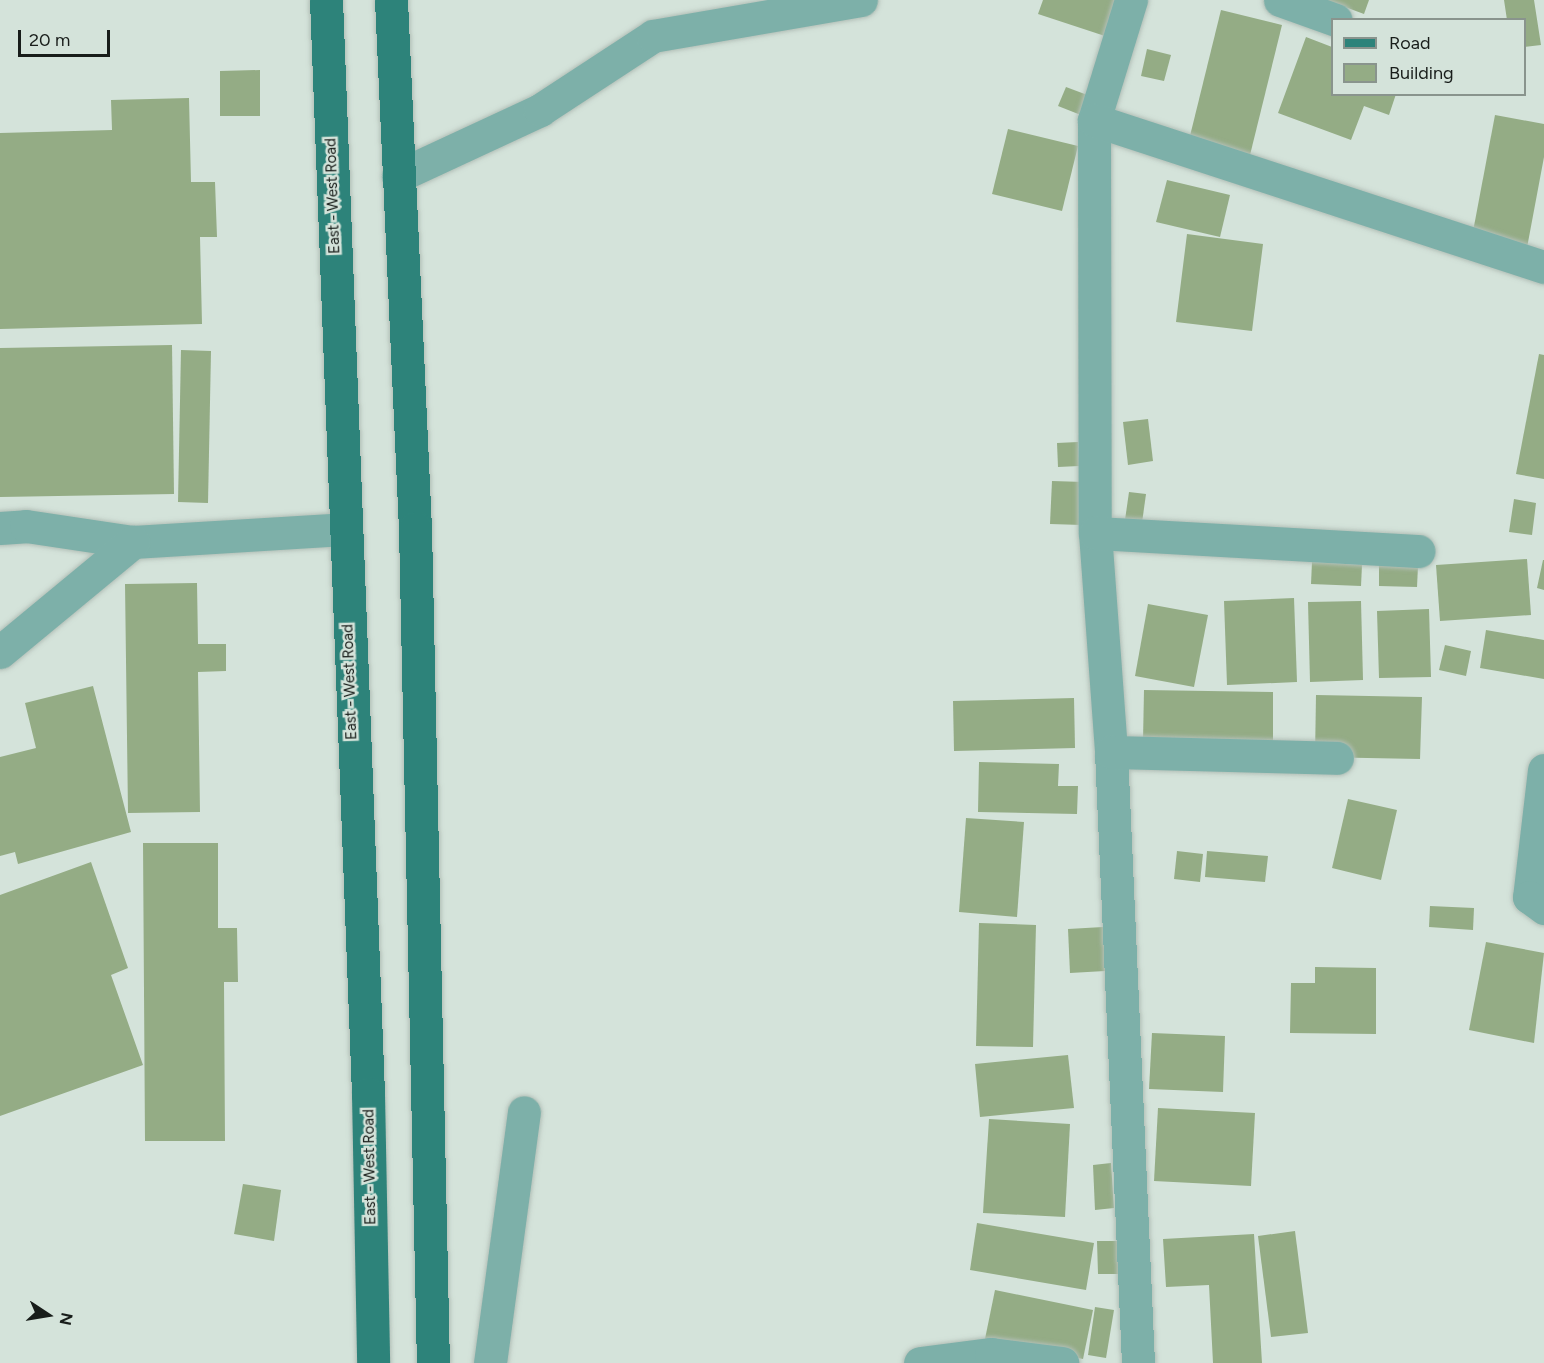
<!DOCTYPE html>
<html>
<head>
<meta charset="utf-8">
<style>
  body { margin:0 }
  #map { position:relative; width:1544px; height:1363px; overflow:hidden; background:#d4e3da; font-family:Figtree,sans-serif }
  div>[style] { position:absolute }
  .building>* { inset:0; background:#94ac85 }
  .roads { filter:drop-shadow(0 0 2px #b2bfb7) drop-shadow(0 0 2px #b2bfb7) }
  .minor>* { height:33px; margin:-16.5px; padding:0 16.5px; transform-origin:16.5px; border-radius:16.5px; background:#7db0a9 }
  .major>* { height:33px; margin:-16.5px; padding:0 16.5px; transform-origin:16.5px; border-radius:16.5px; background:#2d837a }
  span { translate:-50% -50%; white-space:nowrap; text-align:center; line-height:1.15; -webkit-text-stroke:5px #d4e3da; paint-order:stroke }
  .street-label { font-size:15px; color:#181d1a }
  .legend { position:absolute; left:1331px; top:18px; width:195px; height:78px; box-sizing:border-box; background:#d4e3da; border:2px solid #89948d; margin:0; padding:8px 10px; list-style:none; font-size:18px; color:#181d1a }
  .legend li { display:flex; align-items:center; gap:12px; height:30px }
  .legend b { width:30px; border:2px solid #89948d }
  .north { position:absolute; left:18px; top:1285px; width:60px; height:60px; -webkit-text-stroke:4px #d4e3da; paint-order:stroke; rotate:102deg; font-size:16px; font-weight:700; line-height:24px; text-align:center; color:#181d1a }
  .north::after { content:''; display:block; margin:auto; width:21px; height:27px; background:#181d1a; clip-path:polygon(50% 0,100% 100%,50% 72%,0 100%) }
  .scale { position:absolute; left:18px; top:30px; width:92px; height:27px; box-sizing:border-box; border:3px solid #181d1a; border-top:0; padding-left:8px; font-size:18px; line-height:21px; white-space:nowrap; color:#181d1a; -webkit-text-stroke:4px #d4e3da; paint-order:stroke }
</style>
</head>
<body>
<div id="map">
  <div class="building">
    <div style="clip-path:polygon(1043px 0,1124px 0,1111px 38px,1038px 14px)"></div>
    <div style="clip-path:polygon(1326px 0,1369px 0,1364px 14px)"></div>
    <div style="clip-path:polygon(1504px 0,1534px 0,1541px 45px,1524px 47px,1524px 20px,1507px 20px)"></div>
    <div style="clip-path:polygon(1221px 10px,1282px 25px,1250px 155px,1189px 140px)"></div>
    <div style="clip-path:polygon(1306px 37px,1332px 47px,1332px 94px,1396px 94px,1389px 115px,1364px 106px,1351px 140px,1278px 113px)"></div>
    <div style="clip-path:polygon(1147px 49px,1171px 55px,1164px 81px,1141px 76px)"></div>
    <div style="clip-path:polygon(260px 70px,260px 116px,220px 116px,220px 71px)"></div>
    <div style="clip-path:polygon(1066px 87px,1098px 99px,1091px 119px,1058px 106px)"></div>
    <div style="clip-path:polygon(189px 98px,191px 182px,215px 182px,217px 237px,200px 237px,202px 324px,0 329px,0 133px,112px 130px,111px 100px)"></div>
    <div style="clip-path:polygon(1495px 115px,1544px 124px,1544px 157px,1526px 253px,1471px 242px)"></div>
    <div style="clip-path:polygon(1008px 129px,1078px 146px,1062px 211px,992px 194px)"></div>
    <div style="clip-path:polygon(1167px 180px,1230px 195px,1220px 237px,1156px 222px)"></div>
    <div style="clip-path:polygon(1187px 234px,1263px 244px,1252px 331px,1176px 322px)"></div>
    <div style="clip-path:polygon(172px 345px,174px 494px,0 497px,0 348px)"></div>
    <div style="clip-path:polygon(181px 350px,211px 351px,208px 503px,178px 502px)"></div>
    <div style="clip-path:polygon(1539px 354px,1544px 355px,1544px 479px,1516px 474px)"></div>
    <div style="clip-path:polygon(1148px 419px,1153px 461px,1128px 465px,1123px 422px)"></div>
    <div style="clip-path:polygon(1078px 442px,1079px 466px,1058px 467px,1057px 443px)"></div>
    <div style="clip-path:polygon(1052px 481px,1084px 482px,1082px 525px,1050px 524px)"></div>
    <div style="clip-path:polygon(1129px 492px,1146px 494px,1141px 530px,1124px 527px)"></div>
    <div style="clip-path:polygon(1514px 499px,1536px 503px,1532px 535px,1509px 532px)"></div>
    <div style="clip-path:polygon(1527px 559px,1531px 615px,1440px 621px,1436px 565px)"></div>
    <div style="clip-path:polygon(1543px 560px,1544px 560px,1544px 590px,1537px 588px)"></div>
    <div style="clip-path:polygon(1312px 562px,1362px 565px,1361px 586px,1311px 584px)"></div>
    <div style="clip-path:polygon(1379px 565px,1418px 566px,1417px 587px,1379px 586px)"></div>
    <div style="clip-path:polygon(197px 583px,198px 644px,226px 644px,226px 671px,198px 672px,200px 812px,128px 813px,125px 584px)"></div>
    <div style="clip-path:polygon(1294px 598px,1297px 682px,1227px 685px,1224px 601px)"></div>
    <div style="clip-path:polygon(1361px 601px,1363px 680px,1310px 682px,1308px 602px)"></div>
    <div style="clip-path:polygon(1148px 604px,1208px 615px,1194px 687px,1135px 676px)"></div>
    <div style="clip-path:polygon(1429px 609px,1431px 677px,1379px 678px,1377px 611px)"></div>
    <div style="clip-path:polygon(1486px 630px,1544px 640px,1544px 679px,1480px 668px)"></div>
    <div style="clip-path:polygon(1445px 645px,1471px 651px,1466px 676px,1439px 670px)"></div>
    <div style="clip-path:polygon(93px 686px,131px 832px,18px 864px,15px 852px,0 856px,0 757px,36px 748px,25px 703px)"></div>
    <div style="clip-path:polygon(1144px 690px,1273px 692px,1273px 743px,1143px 741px)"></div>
    <div style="clip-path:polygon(1316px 695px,1422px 697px,1420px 759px,1315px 757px)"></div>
    <div style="clip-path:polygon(1074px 698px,1075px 748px,954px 751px,953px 701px)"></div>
    <div style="clip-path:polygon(979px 762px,1059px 764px,1058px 786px,1078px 786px,1077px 814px,978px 812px)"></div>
    <div style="clip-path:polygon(1348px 799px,1397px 810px,1381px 880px,1332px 868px)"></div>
    <div style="clip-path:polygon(966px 818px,1024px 822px,1017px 917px,959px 912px)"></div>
    <div style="clip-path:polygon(143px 843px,218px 843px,218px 928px,237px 928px,238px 982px,224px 982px,225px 1141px,145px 1141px)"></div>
    <div style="clip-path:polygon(1177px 851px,1203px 854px,1200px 882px,1174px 879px)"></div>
    <div style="clip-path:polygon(1207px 851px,1268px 856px,1265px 882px,1205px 877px)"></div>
    <div style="clip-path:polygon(91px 862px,128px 968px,111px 975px,143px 1065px,0 1116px,0 895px)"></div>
    <div style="clip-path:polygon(1430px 906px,1474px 908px,1473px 930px,1429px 927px)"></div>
    <div style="clip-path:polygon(979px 923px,1036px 925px,1033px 1047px,976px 1046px)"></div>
    <div style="clip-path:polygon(1103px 927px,1105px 971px,1070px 973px,1068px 929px)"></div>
    <div style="clip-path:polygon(1486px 942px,1544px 953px,1534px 1043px,1469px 1030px)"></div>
    <div style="clip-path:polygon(1315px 967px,1376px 968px,1376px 1034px,1290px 1033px,1291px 983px,1315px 983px)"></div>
    <div style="clip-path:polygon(1152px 1033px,1225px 1036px,1223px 1092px,1149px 1089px)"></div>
    <div style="clip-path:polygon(1068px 1055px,1074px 1108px,980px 1117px,975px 1064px)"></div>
    <div style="clip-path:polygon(1158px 1108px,1255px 1113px,1251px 1186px,1154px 1181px)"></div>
    <div style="clip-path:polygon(989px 1119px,1070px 1124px,1065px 1217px,983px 1213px)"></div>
    <div style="clip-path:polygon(1111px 1163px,1114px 1208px,1095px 1210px,1093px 1165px)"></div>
    <div style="clip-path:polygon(243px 1184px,281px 1190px,274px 1241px,234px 1234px)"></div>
    <div style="clip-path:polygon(977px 1223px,1094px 1243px,1086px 1290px,970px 1270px)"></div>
    <div style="clip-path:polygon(1295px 1231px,1308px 1333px,1271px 1337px,1258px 1236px)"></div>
    <div style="clip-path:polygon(1254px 1234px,1262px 1363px,1213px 1363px,1209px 1285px,1166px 1287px,1163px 1239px)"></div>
    <div style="clip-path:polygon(1097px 1241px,1121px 1241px,1121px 1274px,1098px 1274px)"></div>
    <div style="clip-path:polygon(995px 1290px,1093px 1310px,1083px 1359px,985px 1339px)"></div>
    <div style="clip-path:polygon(1095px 1307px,1114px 1310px,1106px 1358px,1088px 1355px)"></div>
  </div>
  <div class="roads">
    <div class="minor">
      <div style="left:1131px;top:0;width:126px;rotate:107.1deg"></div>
      <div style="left:1094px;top:120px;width:413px;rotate:89.9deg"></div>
      <div style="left:1095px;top:533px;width:220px;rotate:85.8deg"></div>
      <div style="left:1111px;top:752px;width:612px;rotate:87.47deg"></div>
      <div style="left:1280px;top:0;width:59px;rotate:19.7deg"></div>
      <div style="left:1094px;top:120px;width:473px;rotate:18.1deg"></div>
      <div style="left:398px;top:176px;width:157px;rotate:-24.9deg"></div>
      <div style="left:540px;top:110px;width:135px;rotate:-33.2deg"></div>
      <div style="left:653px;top:36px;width:211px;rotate:-9.8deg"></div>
      <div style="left:0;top:528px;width:26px;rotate:-4deg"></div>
      <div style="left:26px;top:526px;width:108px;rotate:8.5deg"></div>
      <div style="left:133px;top:542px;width:211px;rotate:-3.5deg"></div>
      <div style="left:1095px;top:533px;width:324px;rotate:3.2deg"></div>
      <div style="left:0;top:652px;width:173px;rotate:-39.6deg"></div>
      <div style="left:1111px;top:752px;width:226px;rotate:1.5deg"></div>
      <div style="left:1544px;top:770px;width:128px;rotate:96.7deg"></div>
      <div style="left:1529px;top:897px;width:19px;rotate:36deg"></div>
      <div style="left:490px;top:1363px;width:253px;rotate:-82.3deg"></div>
      <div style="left:920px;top:1363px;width:72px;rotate:-7.2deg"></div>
      <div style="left:991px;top:1354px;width:72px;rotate:7.2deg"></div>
    </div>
    <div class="major">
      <div style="left:326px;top:0;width:1095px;rotate:87.8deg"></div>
      <div style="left:368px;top:1094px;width:269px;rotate:88.9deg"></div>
      <div style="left:391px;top:0;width:529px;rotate:87.4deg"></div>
      <div style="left:415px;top:528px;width:835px;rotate:88.77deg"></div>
    </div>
  </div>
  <div class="street-label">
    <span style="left:333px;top:196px;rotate:-92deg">East - West Road</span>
    <span style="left:350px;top:682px;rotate:-92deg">East - West Road</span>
    <span style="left:370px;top:1167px;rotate:-91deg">East - West Road</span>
  </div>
  <ul class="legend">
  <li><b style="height:8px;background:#2d837a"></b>Road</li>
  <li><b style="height:16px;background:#94ac85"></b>Building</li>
  </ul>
  <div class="north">N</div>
  <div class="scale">20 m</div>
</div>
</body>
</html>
